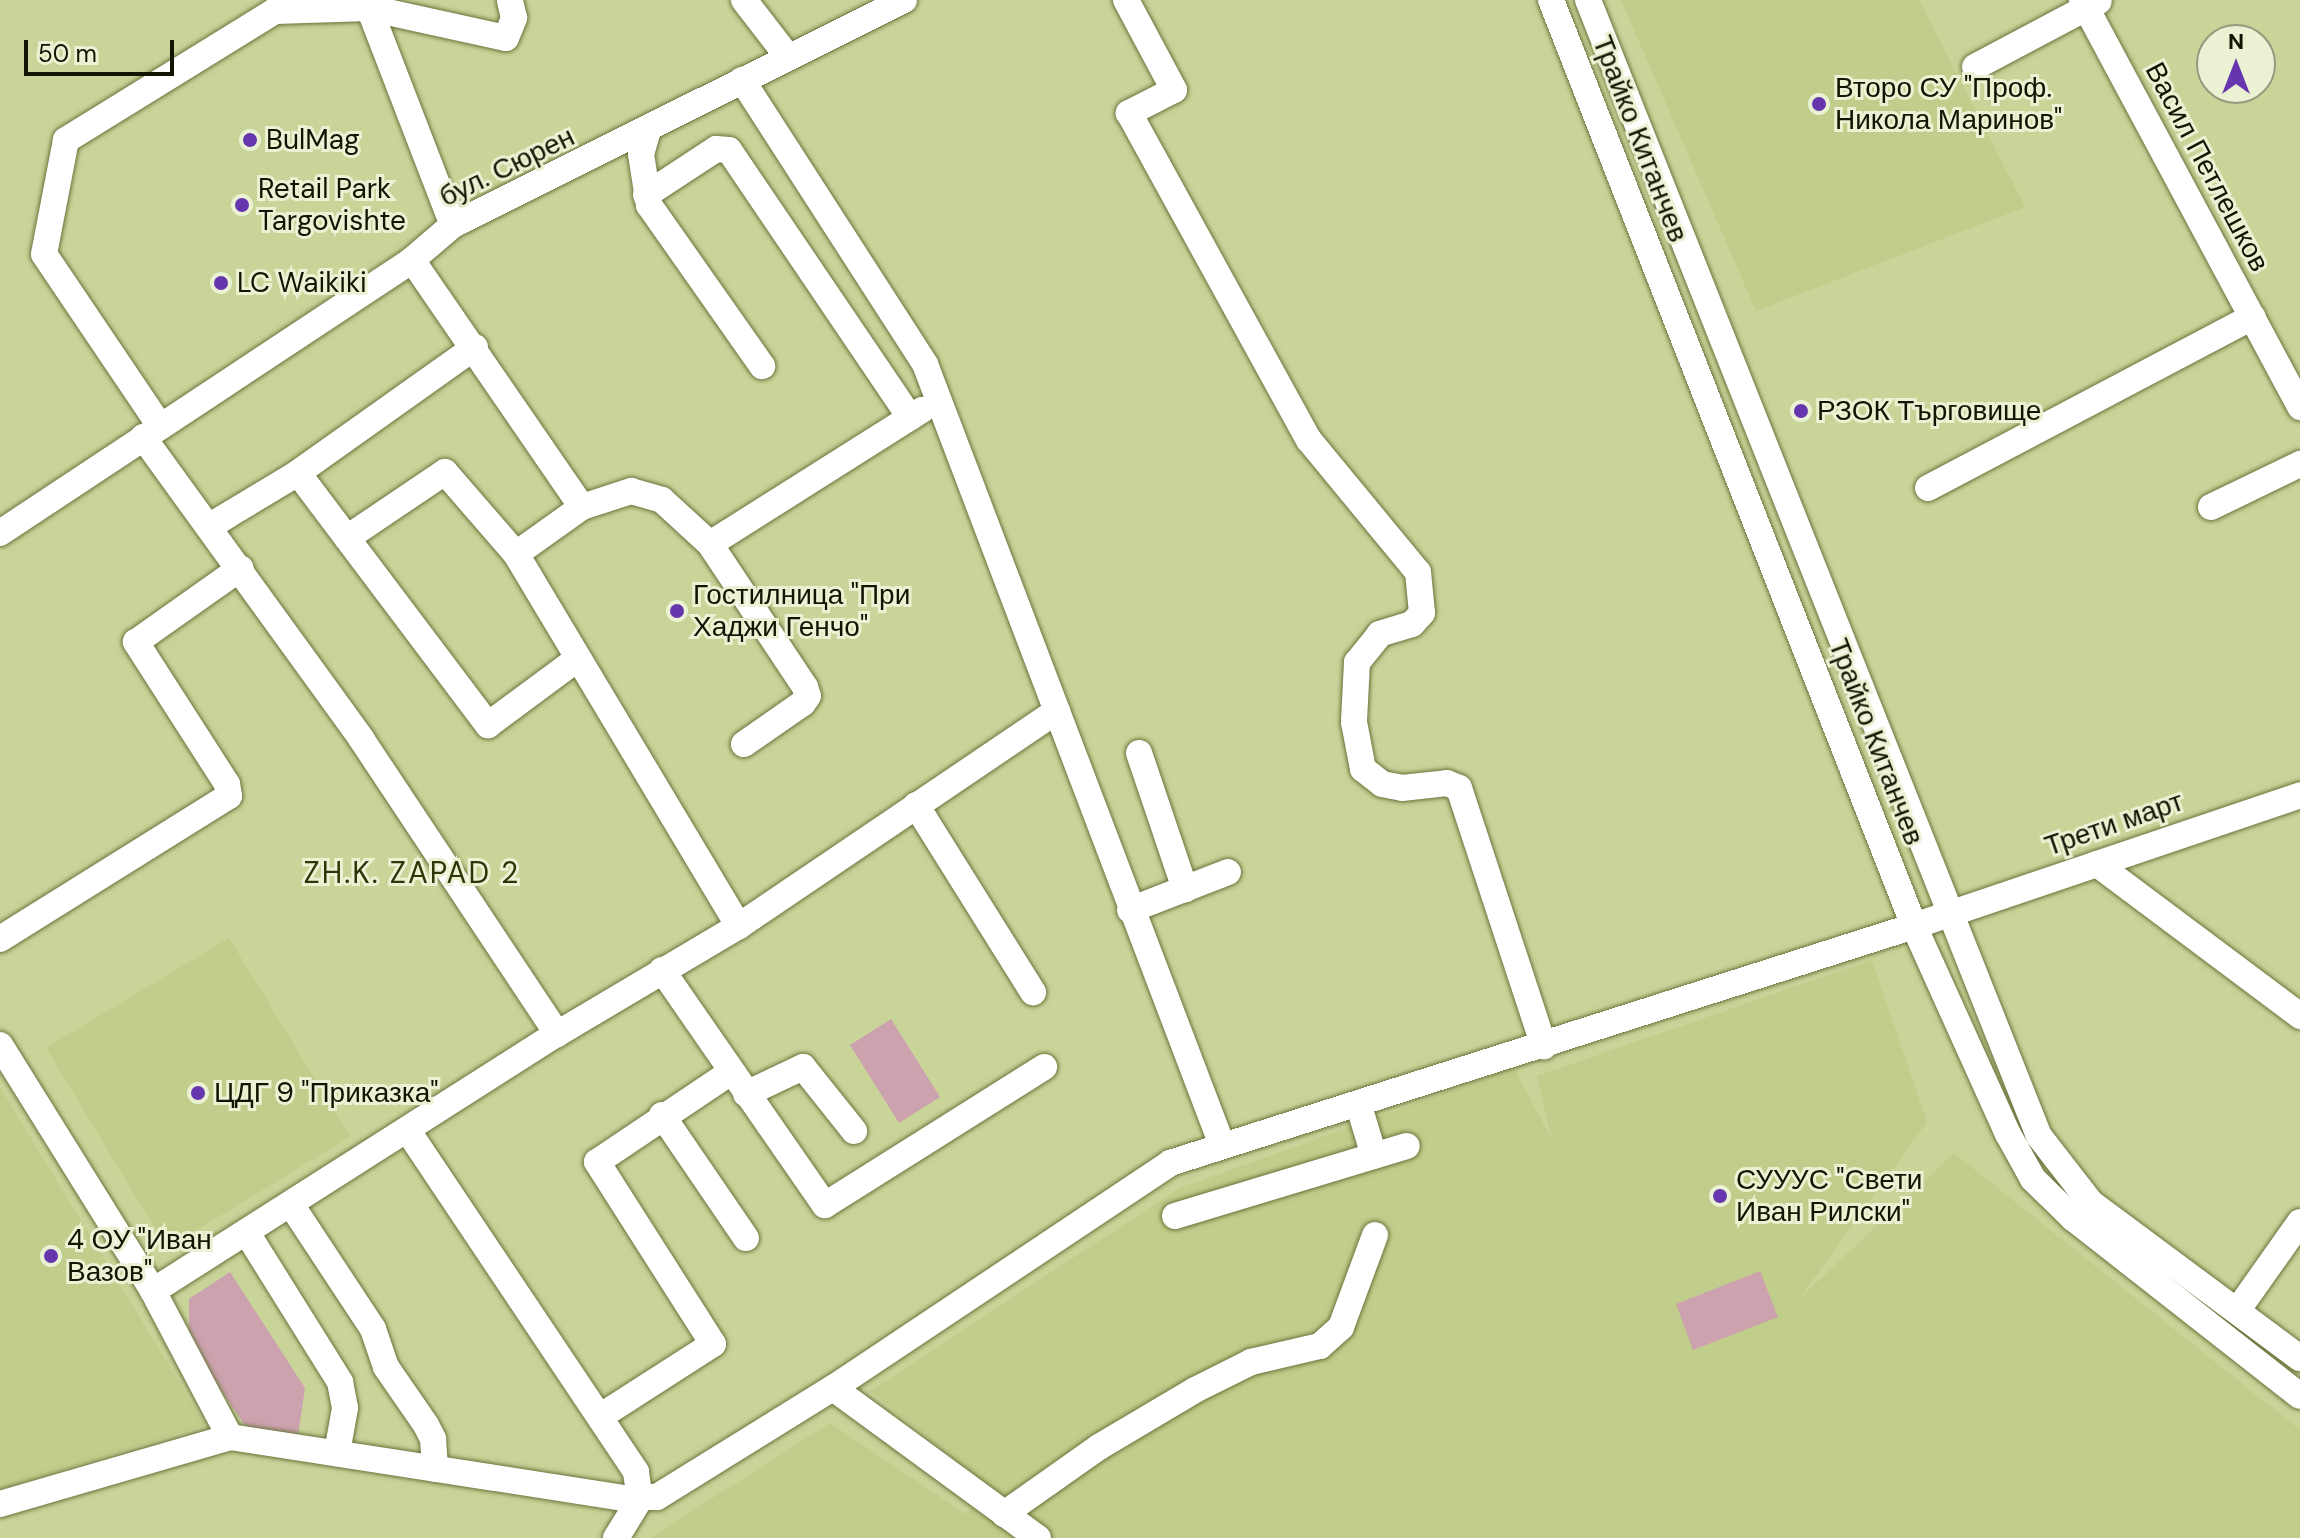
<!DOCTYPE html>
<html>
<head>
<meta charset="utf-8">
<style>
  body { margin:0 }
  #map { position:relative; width:2300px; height:1538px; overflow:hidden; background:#c9d499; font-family:"DM Sans",sans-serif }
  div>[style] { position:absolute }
  .built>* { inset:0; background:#c1cd8a }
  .green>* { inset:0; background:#cca2af }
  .roads { filter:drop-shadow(0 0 2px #6b743c) drop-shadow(0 0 2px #6b743c) }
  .minor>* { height:26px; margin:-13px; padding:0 13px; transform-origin:13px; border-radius:13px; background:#fff }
  .dots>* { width:22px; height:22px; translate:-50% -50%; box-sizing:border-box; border:4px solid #ebf2d4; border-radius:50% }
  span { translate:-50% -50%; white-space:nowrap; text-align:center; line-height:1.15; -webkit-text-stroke:6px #ebf2d4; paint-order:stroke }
  .poi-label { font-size:28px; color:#121501 }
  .left { translate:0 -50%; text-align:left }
  .street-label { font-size:28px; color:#121501 }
  .neighbourhood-label { font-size:30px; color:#2f3509; letter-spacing:2px }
  .north { position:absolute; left:2196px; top:24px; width:80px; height:80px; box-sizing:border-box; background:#ebf2d4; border:2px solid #949a80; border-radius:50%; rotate:0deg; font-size:22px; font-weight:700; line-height:32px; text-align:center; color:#121501 }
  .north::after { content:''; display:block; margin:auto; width:28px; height:36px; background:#6636ae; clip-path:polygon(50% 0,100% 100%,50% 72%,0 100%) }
  .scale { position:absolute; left:24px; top:40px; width:150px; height:36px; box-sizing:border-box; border:4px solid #121501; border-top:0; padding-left:10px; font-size:24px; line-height:28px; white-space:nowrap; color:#121501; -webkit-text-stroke:6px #ebf2d4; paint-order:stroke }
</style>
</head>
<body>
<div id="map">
  <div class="built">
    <div style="clip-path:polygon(1621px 0,1919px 0,2025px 207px,1756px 311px)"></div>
    <div style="clip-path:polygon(229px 938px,350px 1137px,167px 1248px,46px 1048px)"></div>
    <div style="clip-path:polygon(1872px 960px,1927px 1122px,1800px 1298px,1954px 1153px,2300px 1430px,2300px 1538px,650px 1538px,830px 1423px,966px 1514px,994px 1491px,870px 1391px,1178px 1189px,1514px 1068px,1552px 1140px,1537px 1076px)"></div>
    <div style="clip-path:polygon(0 1087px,205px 1425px,0 1489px)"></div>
  </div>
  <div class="green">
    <div style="clip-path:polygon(891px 1019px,940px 1097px,899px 1123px,850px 1045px)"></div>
    <div style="clip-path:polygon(1760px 1271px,1778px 1317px,1693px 1350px,1676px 1304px)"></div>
    <div style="clip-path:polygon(230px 1272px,305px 1388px,298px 1436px,259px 1434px,244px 1424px,189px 1343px,189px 1299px)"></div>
  </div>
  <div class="roads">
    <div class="minor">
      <div style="left:366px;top:0;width:241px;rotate:68.9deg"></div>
      <div style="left:744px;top:0;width:72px;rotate:52.3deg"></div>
      <div style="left:1126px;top:0;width:102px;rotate:61.9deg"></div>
      <div style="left:1174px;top:90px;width:51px;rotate:152.9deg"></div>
      <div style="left:1129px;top:113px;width:373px;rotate:61.2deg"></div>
      <div style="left:1309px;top:440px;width:171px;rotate:50.5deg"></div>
      <div style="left:1418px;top:572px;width:41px;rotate:84.4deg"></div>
      <div style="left:1422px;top:613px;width:15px;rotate:132deg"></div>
      <div style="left:1412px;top:624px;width:34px;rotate:163deg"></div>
      <div style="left:1380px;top:634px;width:36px;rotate:129deg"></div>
      <div style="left:1357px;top:662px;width:60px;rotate:92.9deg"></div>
      <div style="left:1354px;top:722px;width:48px;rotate:79.2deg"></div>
      <div style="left:1363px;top:769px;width:24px;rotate:38deg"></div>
      <div style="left:1382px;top:784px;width:20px;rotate:11deg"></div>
      <div style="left:1402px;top:788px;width:45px;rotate:-6.3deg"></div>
      <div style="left:1447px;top:783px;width:13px;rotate:23deg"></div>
      <div style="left:1459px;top:788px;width:272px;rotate:71.8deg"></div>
      <div style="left:1551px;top:0;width:995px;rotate:68.59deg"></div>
      <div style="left:1914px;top:926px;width:228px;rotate:65.7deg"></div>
      <div style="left:2008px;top:1134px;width:51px;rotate:60.9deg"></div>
      <div style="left:2033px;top:1179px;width:56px;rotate:44.3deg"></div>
      <div style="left:2073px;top:1218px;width:288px;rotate:38.1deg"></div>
      <div style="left:1588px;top:0;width:1222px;rotate:68.35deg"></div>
      <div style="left:2039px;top:1136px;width:85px;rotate:52.2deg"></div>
      <div style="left:2091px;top:1203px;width:260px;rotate:36.6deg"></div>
      <div style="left:2082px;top:0;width:462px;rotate:61.8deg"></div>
      <div style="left:1975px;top:67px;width:140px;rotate:-28deg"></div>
      <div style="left:742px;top:80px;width:338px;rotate:57.2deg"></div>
      <div style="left:925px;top:364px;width:836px;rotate:69.18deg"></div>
      <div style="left:648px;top:130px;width:25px;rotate:106deg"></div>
      <div style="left:641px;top:154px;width:52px;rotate:81.1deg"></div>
      <div style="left:649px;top:205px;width:197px;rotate:54.9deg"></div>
      <div style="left:646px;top:195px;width:84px;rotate:-33.3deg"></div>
      <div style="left:716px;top:149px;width:13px;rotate:4deg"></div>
      <div style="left:729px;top:150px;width:323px;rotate:55.9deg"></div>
      <div style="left:412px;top:260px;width:300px;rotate:55.5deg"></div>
      <div style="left:475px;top:347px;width:217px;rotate:144.6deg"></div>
      <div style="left:298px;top:473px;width:316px;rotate:53deg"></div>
      <div style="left:488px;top:725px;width:109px;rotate:-36.5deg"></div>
      <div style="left:160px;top:426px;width:207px;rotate:-124deg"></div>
      <div style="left:44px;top:254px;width:116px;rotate:-79.1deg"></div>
      <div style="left:66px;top:140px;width:246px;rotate:-31.7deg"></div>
      <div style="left:275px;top:11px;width:94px;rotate:-1.8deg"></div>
      <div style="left:369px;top:8px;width:140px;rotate:12.4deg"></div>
      <div style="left:506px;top:38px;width:22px;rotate:-68deg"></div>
      <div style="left:514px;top:18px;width:18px;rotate:-103deg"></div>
      <div style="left:143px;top:437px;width:374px;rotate:54.1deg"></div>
      <div style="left:362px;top:740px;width:353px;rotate:56.4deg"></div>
      <div style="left:1928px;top:488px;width:367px;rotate:-27.8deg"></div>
      <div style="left:2211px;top:507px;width:99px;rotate:-25.8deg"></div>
      <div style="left:210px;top:526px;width:103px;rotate:-31.1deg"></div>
      <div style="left:0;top:533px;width:494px;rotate:-33.5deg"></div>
      <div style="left:412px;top:260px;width:54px;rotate:-40.5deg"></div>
      <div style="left:453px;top:225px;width:504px;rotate:-26.51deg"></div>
      <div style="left:347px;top:538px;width:118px;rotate:-34deg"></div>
      <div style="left:445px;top:472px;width:108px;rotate:49.1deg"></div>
      <div style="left:516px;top:554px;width:434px;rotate:59.1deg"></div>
      <div style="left:710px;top:544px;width:251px;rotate:-32.3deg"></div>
      <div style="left:516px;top:554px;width:81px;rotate:-35.5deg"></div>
      <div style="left:582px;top:507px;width:52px;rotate:-18.1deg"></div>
      <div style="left:631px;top:491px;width:32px;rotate:16deg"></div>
      <div style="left:662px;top:500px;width:65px;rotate:42.5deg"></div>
      <div style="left:710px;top:544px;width:172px;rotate:56.4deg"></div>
      <div style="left:805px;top:687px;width:9px;rotate:72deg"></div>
      <div style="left:808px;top:696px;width:9px;rotate:126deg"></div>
      <div style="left:803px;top:703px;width:72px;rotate:145.2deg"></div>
      <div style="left:1139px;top:753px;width:144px;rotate:71.3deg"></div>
      <div style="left:916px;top:805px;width:221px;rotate:58deg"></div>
      <div style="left:2097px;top:864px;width:254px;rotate:36.8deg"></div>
      <div style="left:1130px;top:910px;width:105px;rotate:-21.2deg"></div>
      <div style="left:0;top:939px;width:270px;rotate:-32deg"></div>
      <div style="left:229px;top:796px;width:12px;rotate:-99deg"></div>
      <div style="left:227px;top:784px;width:169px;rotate:-122.7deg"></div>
      <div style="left:136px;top:642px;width:128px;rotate:-35.2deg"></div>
      <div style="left:662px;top:970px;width:286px;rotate:55.3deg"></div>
      <div style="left:825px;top:1205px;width:259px;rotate:-32.2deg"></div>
      <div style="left:0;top:1045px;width:290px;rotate:58.1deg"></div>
      <div style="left:153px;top:1291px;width:165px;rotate:62.2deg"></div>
      <div style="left:746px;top:1094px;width:63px;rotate:-25.3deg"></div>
      <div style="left:803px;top:1067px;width:82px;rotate:51.4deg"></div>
      <div style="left:1359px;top:1106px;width:52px;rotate:73.3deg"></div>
      <div style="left:662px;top:1115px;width:149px;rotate:55.7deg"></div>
      <div style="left:408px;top:1131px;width:410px;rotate:56.2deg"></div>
      <div style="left:636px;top:1472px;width:27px;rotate:82deg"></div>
      <div style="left:640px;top:1499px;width:46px;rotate:121.6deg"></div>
      <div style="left:292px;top:1206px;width:147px;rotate:56.6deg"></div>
      <div style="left:373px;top:1329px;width:40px;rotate:71.1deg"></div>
      <div style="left:386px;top:1367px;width:70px;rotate:55.4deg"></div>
      <div style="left:426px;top:1425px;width:16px;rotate:63deg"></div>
      <div style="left:433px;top:1439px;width:30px;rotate:86deg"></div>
      <div style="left:1175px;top:1216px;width:242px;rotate:-16.8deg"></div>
      <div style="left:247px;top:1233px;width:176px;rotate:58deg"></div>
      <div style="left:340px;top:1382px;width:26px;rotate:79deg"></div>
      <div style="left:345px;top:1408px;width:46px;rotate:100.1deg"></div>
      <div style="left:153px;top:1291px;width:479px;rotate:-32.5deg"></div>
      <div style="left:557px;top:1034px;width:212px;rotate:-30.7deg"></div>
      <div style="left:739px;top:926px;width:384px;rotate:-34.1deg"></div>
      <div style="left:2237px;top:1311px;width:109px;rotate:-54.7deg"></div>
      <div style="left:833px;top:1388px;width:254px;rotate:36.2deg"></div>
      <div style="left:601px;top:1416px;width:133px;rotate:-32.7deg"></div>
      <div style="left:713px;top:1344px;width:216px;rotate:-122.5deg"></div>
      <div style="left:597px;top:1162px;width:161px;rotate:-33.9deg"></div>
      <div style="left:0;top:1504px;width:240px;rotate:-16.2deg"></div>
      <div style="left:230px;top:1437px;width:399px;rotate:8.8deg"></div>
      <div style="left:624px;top:1498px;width:33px;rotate:-2deg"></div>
      <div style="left:657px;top:1497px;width:207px;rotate:-31.8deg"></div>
      <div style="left:833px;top:1388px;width:405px;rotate:-33.7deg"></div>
      <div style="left:1170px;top:1163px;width:781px;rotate:-17.67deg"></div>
      <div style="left:1914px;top:926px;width:408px;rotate:-18.7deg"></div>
      <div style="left:1004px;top:1514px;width:116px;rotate:-35.2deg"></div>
      <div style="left:1099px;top:1447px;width:112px;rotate:-30.7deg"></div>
      <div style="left:1195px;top:1390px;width:63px;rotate:-26.6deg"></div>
      <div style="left:1251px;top:1362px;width:71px;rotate:-13.1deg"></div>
      <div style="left:1320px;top:1346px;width:28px;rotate:-42deg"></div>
      <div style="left:1341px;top:1327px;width:98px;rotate:-69.7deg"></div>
    </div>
  </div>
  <div class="dots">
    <div style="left:1819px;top:104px;background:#6636ae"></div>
    <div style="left:250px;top:140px;background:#6636ae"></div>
    <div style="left:242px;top:205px;background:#6636ae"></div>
    <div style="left:221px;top:283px;background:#6636ae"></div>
    <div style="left:1801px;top:411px;background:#6636ae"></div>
    <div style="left:677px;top:611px;background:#6636ae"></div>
    <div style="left:198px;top:1093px;background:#6636ae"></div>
    <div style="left:1720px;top:1196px;background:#6636ae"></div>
    <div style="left:51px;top:1256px;background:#6636ae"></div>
  </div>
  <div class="poi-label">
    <span class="left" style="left:1835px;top:104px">Второ СУ "Проф.<br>Никола Маринов"</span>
    <span class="left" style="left:266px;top:140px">BulMag</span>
    <span class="left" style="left:258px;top:205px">Retail Park<br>Targovishte</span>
    <span class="left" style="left:237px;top:283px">LC Waikiki</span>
    <span class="left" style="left:1817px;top:411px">РЗОК Търговище</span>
    <span class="left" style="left:693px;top:611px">Гостилница "При<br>Хаджи Генчо"</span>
    <span class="left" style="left:214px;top:1093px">ЦДГ 9 "Приказка"</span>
    <span class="left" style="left:1736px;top:1196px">СУУУС "Свети<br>Иван Рилски"</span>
    <span class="left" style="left:67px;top:1256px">4 ОУ "Иван<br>Вазов"</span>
  </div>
  <div class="street-label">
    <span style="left:1640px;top:139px;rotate:69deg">Трайко Китанчев</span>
    <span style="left:507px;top:167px;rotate:-26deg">бул. Сюрен</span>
    <span style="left:2207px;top:167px;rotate:62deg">Васил Петлешков</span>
    <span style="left:1876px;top:742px;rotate:69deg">Трайко Китанчев</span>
    <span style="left:2114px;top:824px;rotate:-19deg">Трети март</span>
  </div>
  <div class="neighbourhood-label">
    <span style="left:412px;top:873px">ZH.K. ZAPAD 2</span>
  </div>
  <div class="north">N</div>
  <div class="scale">50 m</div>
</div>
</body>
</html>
